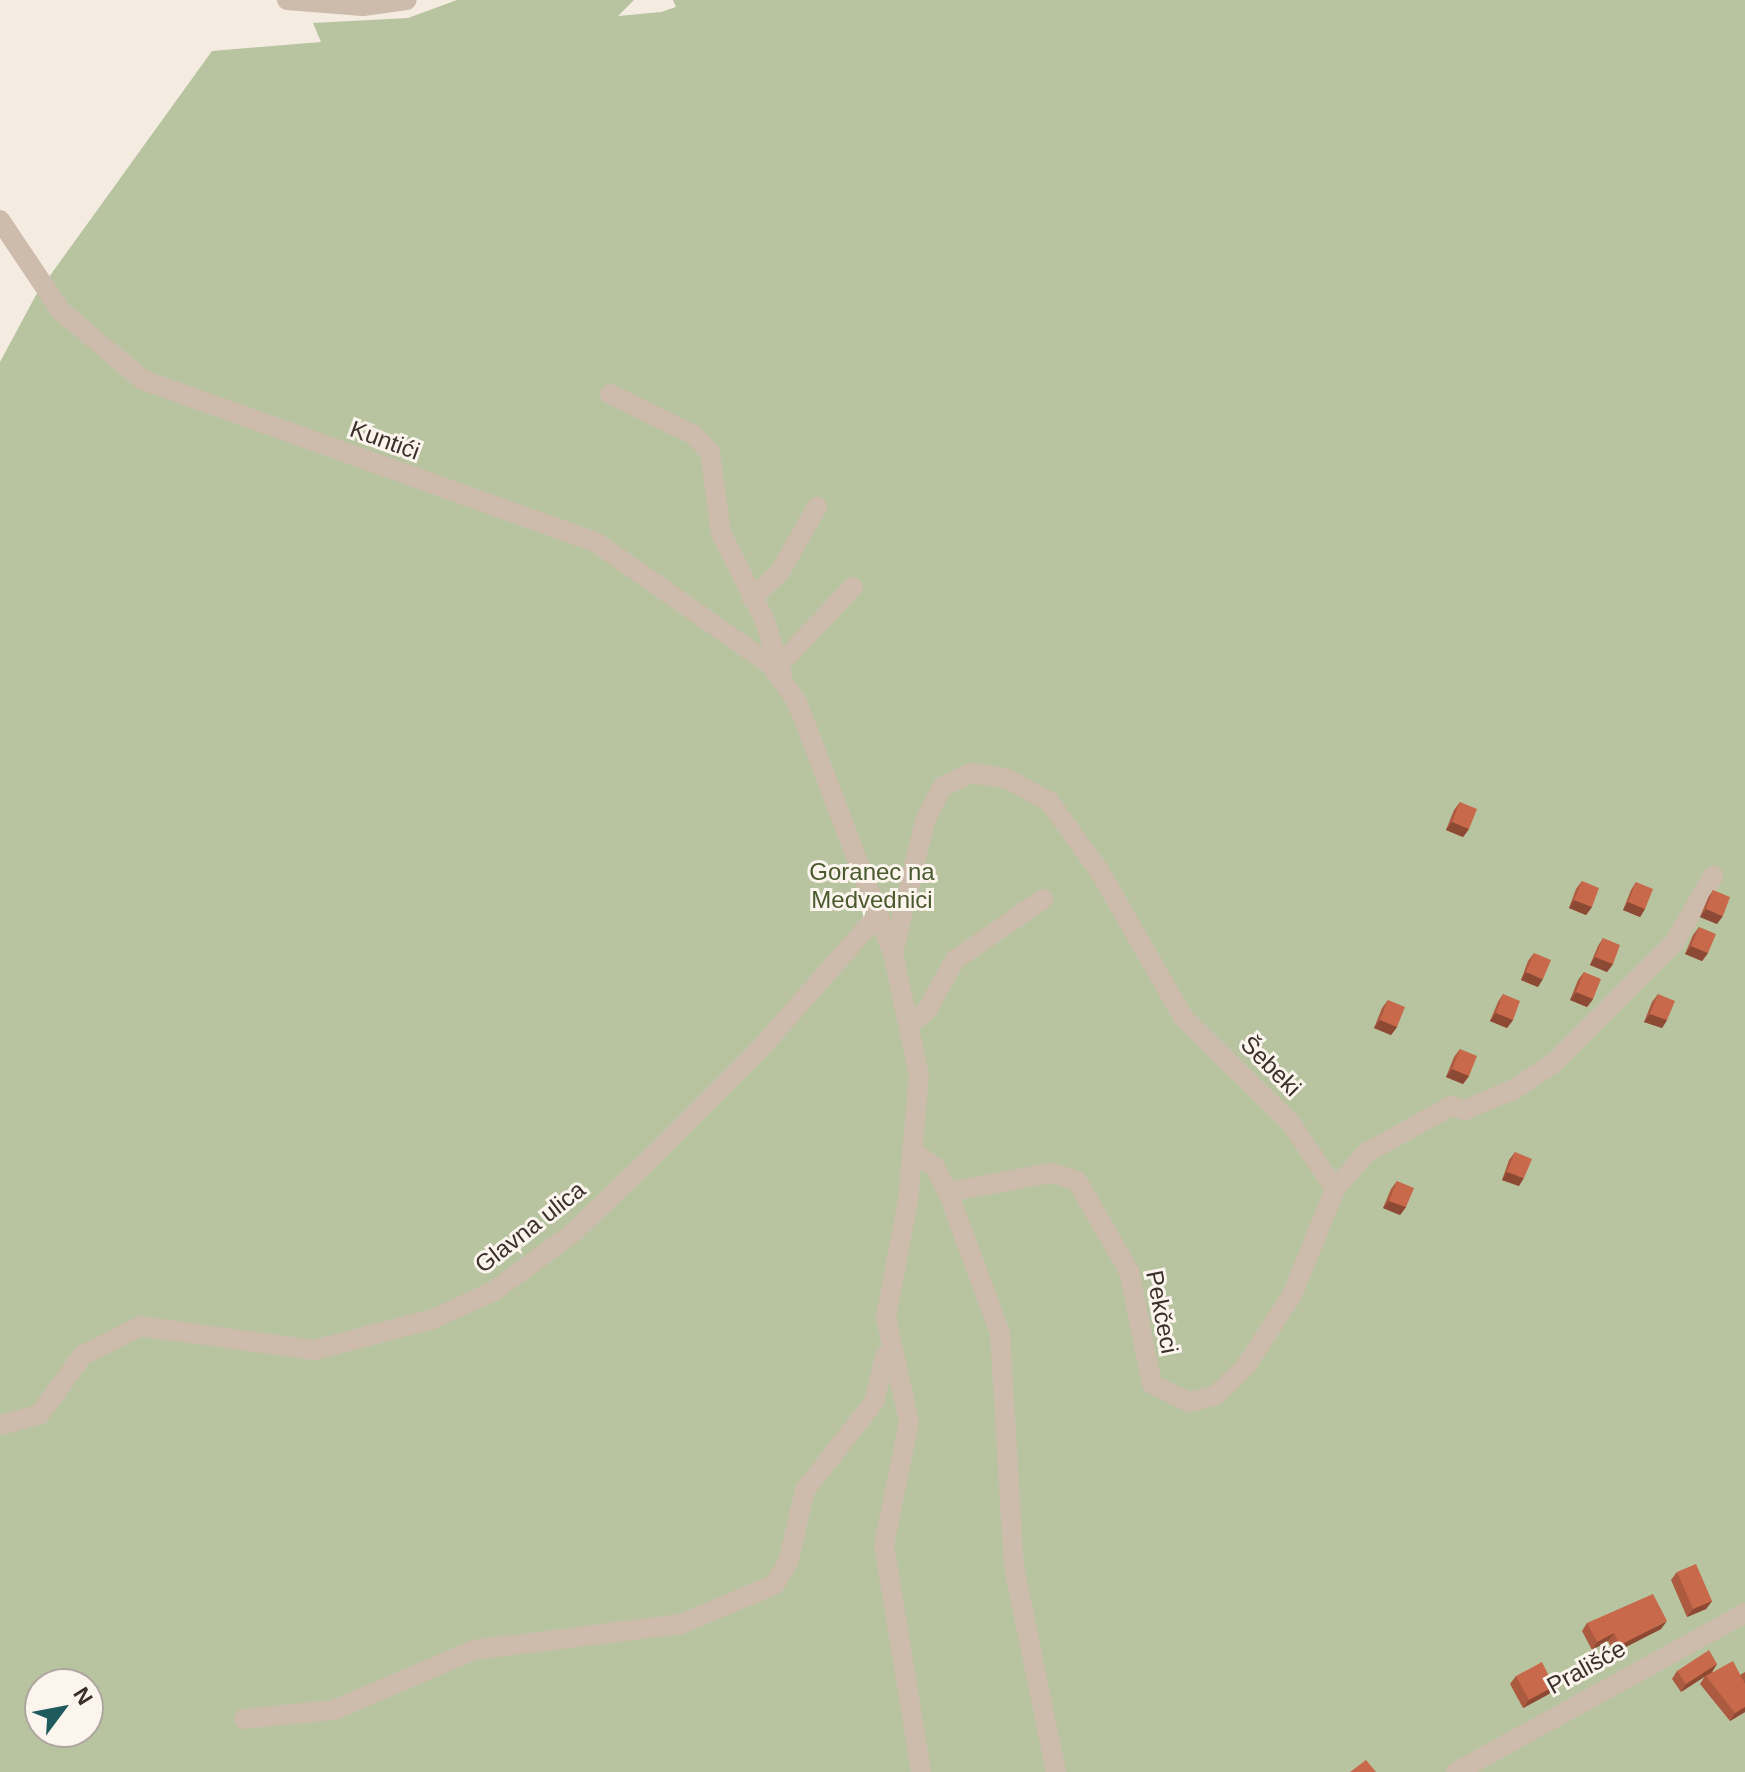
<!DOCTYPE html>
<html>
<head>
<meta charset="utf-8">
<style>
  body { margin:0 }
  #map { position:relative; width:1745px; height:1772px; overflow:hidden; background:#f4ebe1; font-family:Helvetica,sans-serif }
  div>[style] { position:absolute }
  .green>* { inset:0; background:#b8c4a0 }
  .minor>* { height:20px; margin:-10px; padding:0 10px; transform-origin:10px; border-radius:10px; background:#cdbbac }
  .wall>* { inset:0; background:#ac5a40 }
  .shaded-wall>* { inset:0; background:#8c4a34 }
  .building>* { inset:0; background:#c8694b }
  span { translate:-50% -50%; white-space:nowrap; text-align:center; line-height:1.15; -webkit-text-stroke:6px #fbf5ee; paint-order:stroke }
  .street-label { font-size:24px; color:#3b302b }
  .park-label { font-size:24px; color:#4a5a2e }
  .north { position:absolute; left:24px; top:1668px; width:80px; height:80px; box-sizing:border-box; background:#fbf5ee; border:2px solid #aea6a0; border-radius:50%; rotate:58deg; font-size:22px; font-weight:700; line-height:32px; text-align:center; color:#3b302b }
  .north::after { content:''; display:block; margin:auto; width:28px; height:36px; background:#1f5a5e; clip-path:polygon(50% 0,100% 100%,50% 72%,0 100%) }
</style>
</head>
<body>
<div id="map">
  <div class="green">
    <div style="clip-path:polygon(evenodd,457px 0,634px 0,618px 16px,661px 12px,676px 7px,673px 0,1745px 0,1745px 1772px,0 1772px,0 362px,36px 295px,212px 51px,321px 42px,313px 23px,408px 18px,457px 0,40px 1684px,88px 1684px,88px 1732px,40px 1732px,40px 1684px)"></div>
  </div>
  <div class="minor">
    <div style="left:287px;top:0;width:76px;rotate:4.5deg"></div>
    <div style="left:363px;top:6px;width:44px;rotate:-7.8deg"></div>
    <div style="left:0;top:220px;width:110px;rotate:56.2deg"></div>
    <div style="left:61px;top:311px;width:107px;rotate:40.1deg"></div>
    <div style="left:143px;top:380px;width:482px;rotate:19.7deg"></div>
    <div style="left:597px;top:543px;width:213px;rotate:35deg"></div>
    <div style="left:771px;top:665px;width:45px;rotate:54.9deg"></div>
    <div style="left:797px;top:702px;width:269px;rotate:69.1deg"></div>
    <div style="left:893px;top:953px;width:125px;rotate:78deg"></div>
    <div style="left:919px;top:1075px;width:125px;rotate:95deg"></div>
    <div style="left:908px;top:1200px;width:120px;rotate:100.6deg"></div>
    <div style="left:886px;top:1318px;width:107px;rotate:77.5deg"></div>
    <div style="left:909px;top:1422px;width:126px;rotate:101.5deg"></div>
    <div style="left:884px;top:1545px;width:230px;rotate:80.7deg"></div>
    <div style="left:610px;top:394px;width:93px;rotate:26deg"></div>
    <div style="left:694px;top:435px;width:23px;rotate:47deg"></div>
    <div style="left:710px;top:452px;width:82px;rotate:82.3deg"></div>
    <div style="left:721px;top:533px;width:98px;rotate:63.4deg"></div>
    <div style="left:765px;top:621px;width:58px;rotate:72.8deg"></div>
    <div style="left:752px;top:598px;width:38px;rotate:-43deg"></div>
    <div style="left:780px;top:572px;width:75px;rotate:-60.4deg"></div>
    <div style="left:782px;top:662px;width:103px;rotate:-46.6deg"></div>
    <div style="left:893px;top:953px;width:136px;rotate:-76.4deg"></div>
    <div style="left:925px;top:821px;width:38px;rotate:-63deg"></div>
    <div style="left:942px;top:787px;width:32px;rotate:-26deg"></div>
    <div style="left:971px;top:773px;width:36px;rotate:9deg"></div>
    <div style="left:1007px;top:779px;width:47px;rotate:27.6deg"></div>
    <div style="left:1049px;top:801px;width:87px;rotate:54.3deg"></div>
    <div style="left:1100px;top:872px;width:167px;rotate:60.2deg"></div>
    <div style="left:1183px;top:1017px;width:150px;rotate:44.5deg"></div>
    <div style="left:1290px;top:1122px;width:81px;rotate:56.1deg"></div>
    <div style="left:1335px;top:1189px;width:48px;rotate:-49.3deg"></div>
    <div style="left:1366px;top:1153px;width:97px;rotate:-28.9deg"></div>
    <div style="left:1451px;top:1106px;width:15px;rotate:16deg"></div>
    <div style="left:1465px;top:1110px;width:54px;rotate:-22.8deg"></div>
    <div style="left:1515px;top:1089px;width:48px;rotate:-34deg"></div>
    <div style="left:1555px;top:1062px;width:168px;rotate:-45deg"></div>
    <div style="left:1674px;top:943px;width:78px;rotate:-59.8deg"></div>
    <div style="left:910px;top:1024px;width:22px;rotate:-39deg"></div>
    <div style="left:927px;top:1010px;width:57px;rotate:-60.8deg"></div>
    <div style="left:955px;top:960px;width:107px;rotate:-34.7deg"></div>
    <div style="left:912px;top:1151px;width:28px;rotate:35deg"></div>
    <div style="left:935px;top:1167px;width:28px;rotate:63deg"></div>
    <div style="left:948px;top:1192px;width:150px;rotate:69.8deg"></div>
    <div style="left:1000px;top:1333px;width:234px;rotate:86.6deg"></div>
    <div style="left:1014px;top:1567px;width:209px;rotate:78.4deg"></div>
    <div style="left:948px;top:1192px;width:105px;rotate:-10.5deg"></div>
    <div style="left:1051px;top:1173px;width:27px;rotate:17deg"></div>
    <div style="left:1077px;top:1181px;width:104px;rotate:60deg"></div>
    <div style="left:1129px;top:1271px;width:115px;rotate:78.5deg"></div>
    <div style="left:1152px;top:1384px;width:40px;rotate:26.6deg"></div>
    <div style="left:1188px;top:1402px;width:28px;rotate:-13deg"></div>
    <div style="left:1215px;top:1396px;width:43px;rotate:-44.1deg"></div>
    <div style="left:1246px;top:1366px;width:85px;rotate:-57.1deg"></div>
    <div style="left:1292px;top:1295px;width:114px;rotate:-67.9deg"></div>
    <div style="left:0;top:1425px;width:40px;rotate:-14.4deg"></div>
    <div style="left:39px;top:1415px;width:73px;rotate:-53.9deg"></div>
    <div style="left:82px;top:1356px;width:65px;rotate:-27.3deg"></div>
    <div style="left:140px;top:1326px;width:176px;rotate:7.9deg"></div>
    <div style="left:314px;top:1350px;width:123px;rotate:-14.6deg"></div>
    <div style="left:433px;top:1319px;width:67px;rotate:-24.7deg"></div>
    <div style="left:494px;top:1291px;width:99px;rotate:-36.4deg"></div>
    <div style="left:574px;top:1232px;width:114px;rotate:-43.9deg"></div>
    <div style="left:656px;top:1153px;width:146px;rotate:-45deg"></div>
    <div style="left:759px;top:1050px;width:181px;rotate:-48.6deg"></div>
    <div style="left:244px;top:1719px;width:90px;rotate:-5.7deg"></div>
    <div style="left:334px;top:1710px;width:152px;rotate:-23.2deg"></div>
    <div style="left:474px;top:1650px;width:209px;rotate:-7.2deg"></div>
    <div style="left:681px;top:1624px;width:101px;rotate:-22.8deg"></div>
    <div style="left:774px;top:1585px;width:26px;rotate:-58deg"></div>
    <div style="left:788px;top:1563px;width:75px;rotate:-76.9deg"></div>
    <div style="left:805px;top:1490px;width:112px;rotate:-51.9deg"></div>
    <div style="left:874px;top:1402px;width:47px;rotate:-76.6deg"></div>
    <div style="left:885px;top:1356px;width:8px;rotate:-30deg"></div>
    <div style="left:1456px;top:1772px;width:330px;rotate:-28.8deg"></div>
  </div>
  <div class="wall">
    <div style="clip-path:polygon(1460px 802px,1469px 829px,1463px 837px,1446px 830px,1454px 810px)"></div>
    <div style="clip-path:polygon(1582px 881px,1592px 907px,1586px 915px,1569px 908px,1576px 889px)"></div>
    <div style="clip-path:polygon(1636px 882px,1645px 909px,1640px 917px,1623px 910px,1631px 890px)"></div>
    <div style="clip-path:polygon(1713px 890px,1717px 924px,1700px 917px,1708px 898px)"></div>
    <div style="clip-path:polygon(1699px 927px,1708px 953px,1702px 961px,1685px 954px,1693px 935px)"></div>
    <div style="clip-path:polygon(1603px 938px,1613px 964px,1607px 972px,1590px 965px,1598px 946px)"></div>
    <div style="clip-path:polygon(1534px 953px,1538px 987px,1521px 980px,1528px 961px)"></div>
    <div style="clip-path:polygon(1584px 972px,1593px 999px,1587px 1007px,1570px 1000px,1578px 980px)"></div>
    <div style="clip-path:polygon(1503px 994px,1513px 1020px,1507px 1028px,1490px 1021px,1498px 1002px)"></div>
    <div style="clip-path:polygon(1658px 994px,1667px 1020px,1662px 1028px,1644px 1022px,1652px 1002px)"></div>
    <div style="clip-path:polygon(1388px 1000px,1397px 1027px,1391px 1035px,1374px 1028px,1382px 1008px)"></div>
    <div style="clip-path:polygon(1460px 1049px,1469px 1076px,1463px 1084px,1446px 1077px,1454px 1057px)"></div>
    <div style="clip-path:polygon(1515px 1152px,1519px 1186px,1502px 1180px,1509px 1160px)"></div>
    <div style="clip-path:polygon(1397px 1181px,1406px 1207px,1400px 1215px,1383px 1208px,1391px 1189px)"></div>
    <div style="clip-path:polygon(1677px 1572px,1712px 1601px,1706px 1609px,1687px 1617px,1671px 1580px)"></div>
    <div style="clip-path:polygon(1587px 1623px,1661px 1629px,1614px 1653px,1608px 1641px,1592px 1650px,1582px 1631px)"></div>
    <div style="clip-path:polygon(1717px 1664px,1712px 1672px,1740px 1675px,1745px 1672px,1745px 1712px,1730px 1721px,1700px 1684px,1705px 1676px,1681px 1692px,1672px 1679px,1677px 1671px)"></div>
    <div style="clip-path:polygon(1516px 1676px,1554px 1686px,1549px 1694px,1523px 1708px,1510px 1684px)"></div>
  </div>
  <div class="shaded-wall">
    <div style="clip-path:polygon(1452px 822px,1469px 829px,1463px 837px,1446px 830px)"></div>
    <div style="clip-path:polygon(1574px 900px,1592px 907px,1586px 915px,1569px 908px)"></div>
    <div style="clip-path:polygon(1628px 902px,1645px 909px,1640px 917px,1623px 910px)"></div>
    <div style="clip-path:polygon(1706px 909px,1723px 916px,1717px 924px,1700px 917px)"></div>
    <div style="clip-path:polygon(1691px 946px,1708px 953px,1702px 961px,1685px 954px)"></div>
    <div style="clip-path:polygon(1595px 957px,1613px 964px,1607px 972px,1590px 965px)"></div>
    <div style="clip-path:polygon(1526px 972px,1543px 979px,1538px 987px,1521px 980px)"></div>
    <div style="clip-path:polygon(1576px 992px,1593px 999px,1587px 1007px,1570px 1000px)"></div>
    <div style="clip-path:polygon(1496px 1013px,1513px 1020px,1507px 1028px,1490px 1021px)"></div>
    <div style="clip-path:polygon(1650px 1014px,1667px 1020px,1662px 1028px,1644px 1022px)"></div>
    <div style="clip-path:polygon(1380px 1020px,1397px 1027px,1391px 1035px,1374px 1028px)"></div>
    <div style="clip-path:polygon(1452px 1069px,1469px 1076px,1463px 1084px,1446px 1077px)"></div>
    <div style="clip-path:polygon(1507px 1172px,1524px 1178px,1519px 1186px,1502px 1180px)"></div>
    <div style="clip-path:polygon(1389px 1201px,1406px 1207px,1400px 1215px,1383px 1208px)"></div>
    <div style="clip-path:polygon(1712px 1601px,1706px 1609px,1687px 1617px,1693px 1609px)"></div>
    <div style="clip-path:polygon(1667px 1621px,1661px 1629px,1614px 1653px,1620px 1645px)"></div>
    <div style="clip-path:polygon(1614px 1633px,1608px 1641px,1592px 1650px,1597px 1642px)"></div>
    <div style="clip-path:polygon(1717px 1664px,1712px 1672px,1681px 1692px,1686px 1684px)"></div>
    <div style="clip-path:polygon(1554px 1686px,1549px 1694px,1523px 1708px,1529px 1700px)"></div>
    <div style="clip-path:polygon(1745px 1707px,1745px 1712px,1730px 1721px,1735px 1713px)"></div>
  </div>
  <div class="building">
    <div style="clip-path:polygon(1460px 802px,1477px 809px,1469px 829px,1452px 822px)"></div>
    <div style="clip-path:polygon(1582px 881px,1599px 888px,1592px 907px,1574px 900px)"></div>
    <div style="clip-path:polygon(1636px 882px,1653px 889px,1645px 909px,1628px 902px)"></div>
    <div style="clip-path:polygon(1713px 890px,1730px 897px,1723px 916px,1706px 909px)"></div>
    <div style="clip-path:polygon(1699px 927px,1716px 934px,1708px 953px,1691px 946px)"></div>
    <div style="clip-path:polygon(1603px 938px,1620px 945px,1613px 964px,1595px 957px)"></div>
    <div style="clip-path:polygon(1534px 953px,1551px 960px,1543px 979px,1526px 972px)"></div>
    <div style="clip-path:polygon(1584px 972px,1601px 979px,1593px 999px,1576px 992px)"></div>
    <div style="clip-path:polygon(1503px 994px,1520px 1001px,1513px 1020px,1496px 1013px)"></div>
    <div style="clip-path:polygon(1658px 994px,1675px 1001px,1667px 1020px,1650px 1014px)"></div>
    <div style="clip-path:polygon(1388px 1000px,1405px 1007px,1397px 1027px,1380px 1020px)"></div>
    <div style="clip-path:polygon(1460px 1049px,1477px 1056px,1469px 1076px,1452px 1069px)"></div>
    <div style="clip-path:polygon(1515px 1152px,1532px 1159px,1524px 1178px,1507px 1172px)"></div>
    <div style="clip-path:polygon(1397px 1181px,1414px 1188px,1406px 1207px,1389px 1201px)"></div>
    <div style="clip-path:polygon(1696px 1564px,1712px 1601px,1693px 1609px,1677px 1572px)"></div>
    <div style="clip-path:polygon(1653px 1594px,1667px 1621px,1620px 1645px,1614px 1633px,1597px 1642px,1587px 1623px)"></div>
    <div style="clip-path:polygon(1709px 1650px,1717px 1664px,1686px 1684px,1677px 1671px)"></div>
    <div style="clip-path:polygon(1733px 1661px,1745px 1684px,1745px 1707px,1735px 1713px,1706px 1676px)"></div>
    <div style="clip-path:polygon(1542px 1662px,1554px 1686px,1529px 1700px,1516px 1676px)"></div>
    <div style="clip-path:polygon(1366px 1760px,1376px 1772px,1350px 1772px)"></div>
  </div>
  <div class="street-label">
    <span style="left:385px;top:440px;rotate:20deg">Kuntići</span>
    <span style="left:1271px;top:1066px;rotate:45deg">Šebeki</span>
    <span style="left:530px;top:1227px;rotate:-38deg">Glavna ulica</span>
    <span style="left:1162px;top:1312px;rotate:79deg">Pekčeci</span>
    <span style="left:1586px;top:1667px;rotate:-29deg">Prališće</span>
  </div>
  <div class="park-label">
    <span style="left:872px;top:886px">Goranec na<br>Medvednici</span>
  </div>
  <div class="north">N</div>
</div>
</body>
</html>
